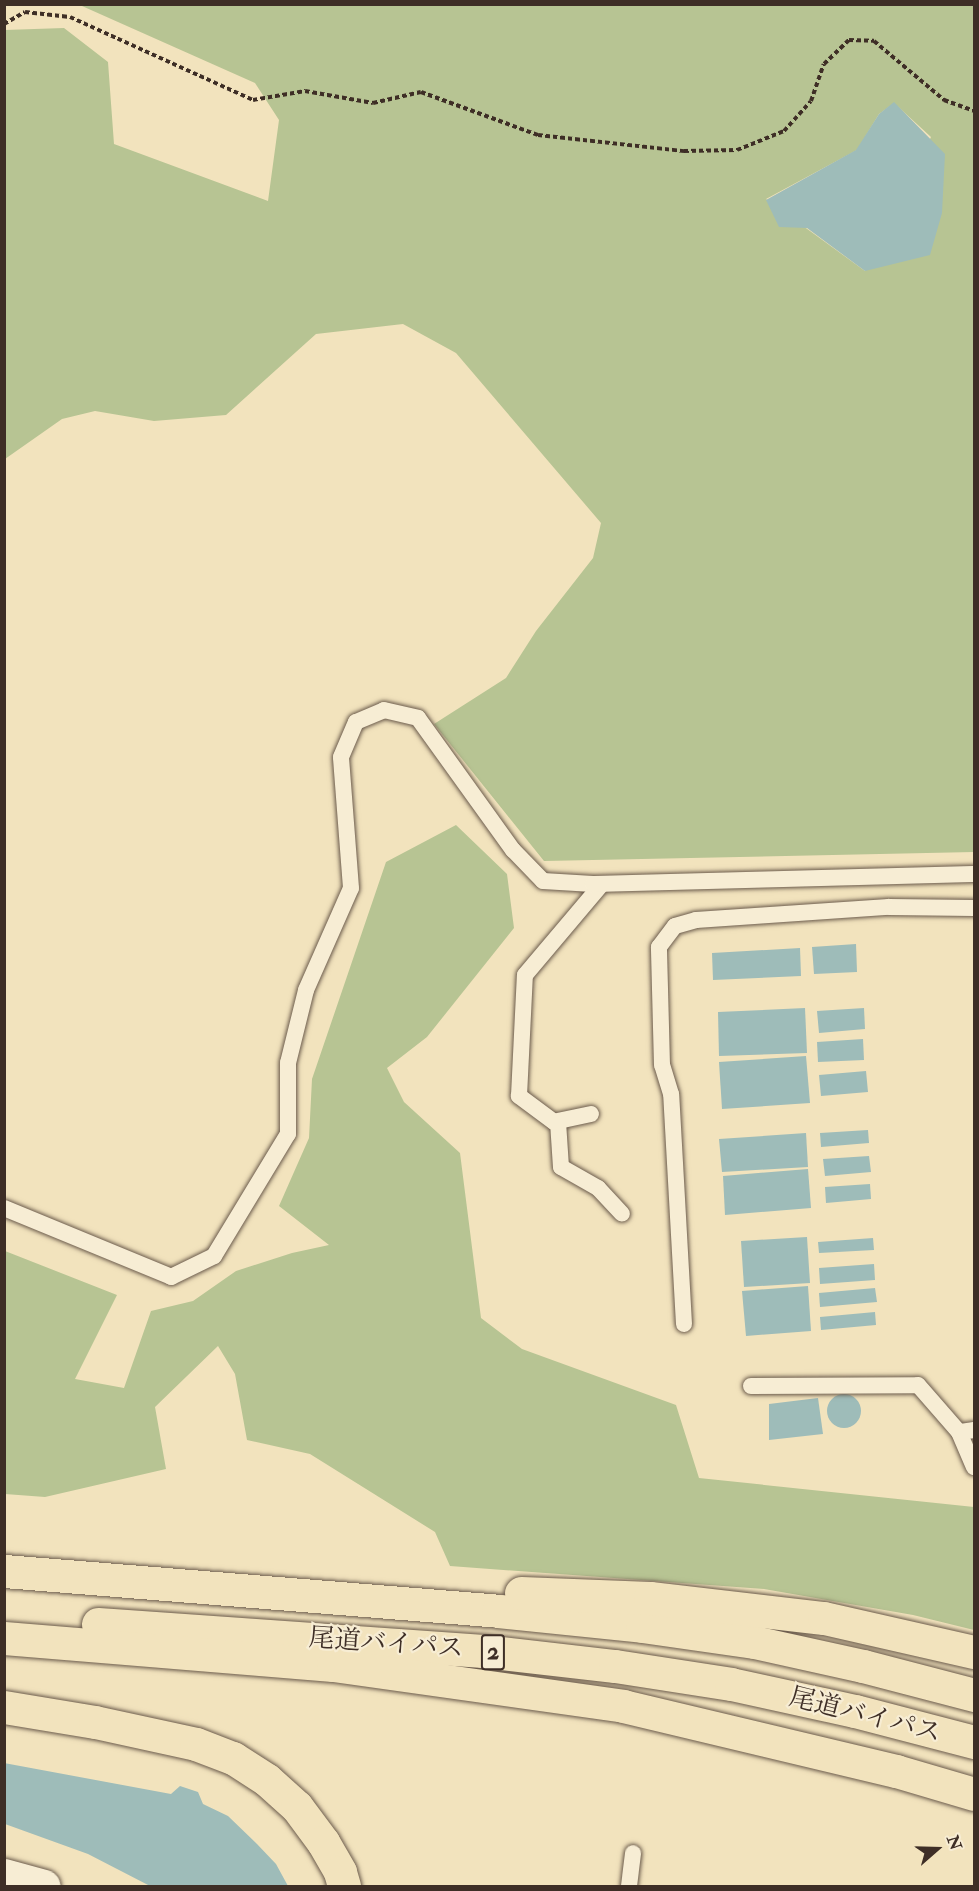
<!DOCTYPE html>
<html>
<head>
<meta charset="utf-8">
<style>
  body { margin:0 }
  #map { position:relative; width:979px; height:1891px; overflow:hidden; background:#f2e3bd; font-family:"IM FELL Double Pica","Noto Serif JP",serif }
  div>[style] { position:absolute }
  .green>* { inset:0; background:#b7c493 }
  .water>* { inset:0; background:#9ebcb9 }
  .round { border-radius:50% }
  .path>* { height:4px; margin-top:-2px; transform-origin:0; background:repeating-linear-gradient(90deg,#3e2e26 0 4.5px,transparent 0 7.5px) }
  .roads { filter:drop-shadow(0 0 2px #6b5b4c) drop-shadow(0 0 2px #6b5b4c) }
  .service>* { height:16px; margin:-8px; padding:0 8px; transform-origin:8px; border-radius:8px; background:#f7edd4 }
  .tertiary>* { height:33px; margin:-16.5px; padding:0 16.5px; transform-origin:16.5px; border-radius:16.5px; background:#f7edd4 }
  .motorway>* { height:33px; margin:-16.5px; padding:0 16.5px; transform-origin:16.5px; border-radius:16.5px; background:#f2e3bd }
  span { translate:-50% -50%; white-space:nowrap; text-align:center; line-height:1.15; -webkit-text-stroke:4.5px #f7edd4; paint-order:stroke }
  .shield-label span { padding:2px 4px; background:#f7edd4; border:2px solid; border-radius:4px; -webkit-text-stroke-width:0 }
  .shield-label { font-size:24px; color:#3e2e26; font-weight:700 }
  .street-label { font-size:26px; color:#3e2e26 }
  .frame { position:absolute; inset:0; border:6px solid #3e2e26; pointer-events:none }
  .north { position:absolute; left:907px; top:1819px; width:60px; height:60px; -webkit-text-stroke:4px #f7edd4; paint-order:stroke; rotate:70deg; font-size:16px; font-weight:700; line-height:24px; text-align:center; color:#3e2e26 }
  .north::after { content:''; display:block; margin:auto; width:21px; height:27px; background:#3e2e26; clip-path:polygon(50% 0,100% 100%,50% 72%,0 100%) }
</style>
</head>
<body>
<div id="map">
  <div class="green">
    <div style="clip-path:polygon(evenodd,64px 5px,974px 5px,974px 852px,544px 861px,434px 724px,506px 678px,536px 631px,593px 558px,601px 523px,456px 353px,403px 324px,316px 334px,226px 415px,154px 421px,95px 411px,62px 419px,5px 459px,5px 30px,64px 28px,108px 62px,114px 144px,268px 201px,279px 120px,255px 83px,82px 6px,64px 5px,894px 103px,931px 137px,865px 271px,766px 199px,857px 150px,879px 114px,894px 103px)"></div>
    <div style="clip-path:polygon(456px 825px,507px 874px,514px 928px,427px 1037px,387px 1068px,404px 1102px,460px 1153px,481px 1318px,522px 1349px,676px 1405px,699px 1478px,974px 1507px,974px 1630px,913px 1615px,764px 1589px,450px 1566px,435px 1532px,310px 1454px,247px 1440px,235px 1374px,218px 1346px,155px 1407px,166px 1469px,45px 1497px,5px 1494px,5px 1251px,117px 1295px,75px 1379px,124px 1388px,151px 1311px,193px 1301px,236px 1271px,292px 1253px,329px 1245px,279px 1206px,309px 1138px,312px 1079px,386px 862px)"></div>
  </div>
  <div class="water">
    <div style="clip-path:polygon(894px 102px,945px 154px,942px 213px,930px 255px,865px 271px,807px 228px,779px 227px,766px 200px,856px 150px,879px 114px)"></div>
    <div style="clip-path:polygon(856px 944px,857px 972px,814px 974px,812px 947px)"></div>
    <div style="clip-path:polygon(800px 948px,801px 976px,713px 980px,712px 953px)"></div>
    <div style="clip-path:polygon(805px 1008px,807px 1053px,719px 1056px,718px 1012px)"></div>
    <div style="clip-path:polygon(864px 1008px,865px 1029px,819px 1033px,817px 1011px)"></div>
    <div style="clip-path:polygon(863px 1039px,864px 1060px,818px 1062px,817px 1042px)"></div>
    <div style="clip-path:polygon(806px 1056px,810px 1103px,722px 1109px,719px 1062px)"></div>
    <div style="clip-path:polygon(866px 1071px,868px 1092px,821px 1096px,819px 1075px)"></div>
    <div style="clip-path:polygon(868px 1130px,869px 1143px,821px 1147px,820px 1133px)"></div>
    <div style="clip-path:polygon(806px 1133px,808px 1167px,722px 1172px,719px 1139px)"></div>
    <div style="clip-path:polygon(869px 1156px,871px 1172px,825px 1176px,823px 1159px)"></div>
    <div style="clip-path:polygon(808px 1169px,811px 1208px,725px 1215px,723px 1176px)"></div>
    <div style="clip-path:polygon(870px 1184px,871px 1199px,826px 1203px,825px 1187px)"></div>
    <div style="clip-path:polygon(807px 1237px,810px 1283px,744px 1287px,741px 1241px)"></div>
    <div style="clip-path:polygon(873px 1238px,874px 1250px,819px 1253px,818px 1242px)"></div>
    <div style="clip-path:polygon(874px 1264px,875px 1280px,820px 1284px,819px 1268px)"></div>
    <div style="clip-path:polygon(808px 1286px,811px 1331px,746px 1336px,742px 1291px)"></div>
    <div style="clip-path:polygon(875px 1288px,877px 1302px,820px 1307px,819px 1293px)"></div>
    <div style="clip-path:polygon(875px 1312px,876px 1325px,821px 1330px,820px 1317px)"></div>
    <div class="round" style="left:827px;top:1394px;width:34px;height:34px"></div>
    <div style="clip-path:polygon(818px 1398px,823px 1434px,769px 1440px,769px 1404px)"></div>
    <div style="clip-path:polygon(4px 1763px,171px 1794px,180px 1786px,198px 1792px,203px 1804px,228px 1816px,257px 1844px,276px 1864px,288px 1886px,150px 1886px,88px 1854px,5px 1824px)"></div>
  </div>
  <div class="path">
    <div style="left:4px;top:24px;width:24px;rotate:-30deg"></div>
    <div style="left:25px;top:12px;width:45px;rotate:6.3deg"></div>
    <div style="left:70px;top:17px;width:201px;rotate:24.4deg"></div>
    <div style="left:253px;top:100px;width:53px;rotate:-9.8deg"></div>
    <div style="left:305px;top:91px;width:69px;rotate:10deg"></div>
    <div style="left:373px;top:103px;width:49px;rotate:-12.9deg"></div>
    <div style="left:421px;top:92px;width:125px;rotate:20.2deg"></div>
    <div style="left:538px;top:135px;width:147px;rotate:6.3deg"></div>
    <div style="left:684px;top:151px;width:53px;rotate:-1.1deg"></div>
    <div style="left:737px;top:150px;width:51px;rotate:-22deg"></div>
    <div style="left:784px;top:131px;width:40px;rotate:-48deg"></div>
    <div style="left:811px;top:101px;width:39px;rotate:-71deg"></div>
    <div style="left:824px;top:64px;width:35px;rotate:-44deg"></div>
    <div style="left:849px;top:40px;width:25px;rotate:2deg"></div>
    <div style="left:874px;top:41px;width:92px;rotate:40.1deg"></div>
    <div style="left:944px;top:100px;width:32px;rotate:20deg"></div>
  </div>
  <div class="roads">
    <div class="service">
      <div style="left:591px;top:1114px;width:38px;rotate:168deg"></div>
      <div style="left:554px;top:1122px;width:44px;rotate:-143.4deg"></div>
      <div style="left:519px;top:1096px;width:121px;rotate:-87.2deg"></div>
      <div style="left:525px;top:975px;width:119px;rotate:-49.8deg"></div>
      <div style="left:558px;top:1122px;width:45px;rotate:86.2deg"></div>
      <div style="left:561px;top:1167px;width:43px;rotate:29.6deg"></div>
      <div style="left:598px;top:1188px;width:35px;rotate:47deg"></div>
      <div style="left:4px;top:1208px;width:181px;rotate:22.4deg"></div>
      <div style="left:171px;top:1277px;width:48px;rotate:-26deg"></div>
      <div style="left:214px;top:1256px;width:143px;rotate:-58.8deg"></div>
      <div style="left:288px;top:1134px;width:71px;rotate:-90deg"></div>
      <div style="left:288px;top:1063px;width:75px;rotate:-76.1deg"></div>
      <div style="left:306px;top:990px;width:111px;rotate:-66.2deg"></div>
      <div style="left:351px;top:888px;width:131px;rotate:-94.4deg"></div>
      <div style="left:341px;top:757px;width:38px;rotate:-67deg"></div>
      <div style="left:356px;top:722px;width:30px;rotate:-23deg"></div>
      <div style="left:384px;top:710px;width:35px;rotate:13deg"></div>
      <div style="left:418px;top:718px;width:163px;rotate:54.3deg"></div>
      <div style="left:513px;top:850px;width:43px;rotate:45.9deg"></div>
      <div style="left:543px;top:881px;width:50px;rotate:3.4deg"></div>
      <div style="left:593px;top:884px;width:381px;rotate:-1.5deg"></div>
      <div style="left:684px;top:1324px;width:230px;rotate:-93.2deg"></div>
      <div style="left:671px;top:1094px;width:30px;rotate:-107deg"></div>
      <div style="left:662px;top:1065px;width:118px;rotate:-91.5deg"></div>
      <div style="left:659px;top:947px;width:26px;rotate:-53deg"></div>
      <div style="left:675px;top:926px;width:22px;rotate:-16deg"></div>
      <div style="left:696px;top:920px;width:193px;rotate:-3.9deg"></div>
      <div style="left:889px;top:907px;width:85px;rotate:0.7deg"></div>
      <div style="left:751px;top:1386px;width:167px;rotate:-0.3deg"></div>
      <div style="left:918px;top:1385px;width:62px;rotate:48.9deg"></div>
      <div style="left:974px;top:1430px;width:15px;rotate:172deg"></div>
      <div style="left:959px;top:1432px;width:38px;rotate:67deg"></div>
      <div style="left:629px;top:1886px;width:33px;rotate:-83deg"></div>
    </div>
    <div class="tertiary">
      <div style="left:4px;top:1875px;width:41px;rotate:15.4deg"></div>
    </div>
    <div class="motorway">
      <div style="left:4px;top:1571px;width:496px;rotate:4.6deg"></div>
      <div style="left:498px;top:1611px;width:145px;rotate:5.9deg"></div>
      <div style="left:642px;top:1626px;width:113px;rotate:8.1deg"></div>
      <div style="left:754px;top:1642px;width:112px;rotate:12.4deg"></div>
      <div style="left:863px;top:1666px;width:115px;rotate:14.6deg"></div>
      <div style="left:521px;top:1593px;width:129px;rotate:2.2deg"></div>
      <div style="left:650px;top:1598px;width:175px;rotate:6.6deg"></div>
      <div style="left:824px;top:1618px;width:154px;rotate:12.8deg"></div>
      <div style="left:98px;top:1624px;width:386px;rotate:4deg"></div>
      <div style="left:483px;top:1651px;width:133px;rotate:6.5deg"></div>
      <div style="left:615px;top:1666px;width:117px;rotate:8.8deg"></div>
      <div style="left:731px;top:1684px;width:127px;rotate:12.3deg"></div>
      <div style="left:855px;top:1711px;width:123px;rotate:14.6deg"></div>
      <div style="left:4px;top:1638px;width:330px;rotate:4.7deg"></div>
      <div style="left:333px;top:1665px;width:293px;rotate:8deg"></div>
      <div style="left:623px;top:1706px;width:281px;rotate:13.4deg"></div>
      <div style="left:896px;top:1771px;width:81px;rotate:16.4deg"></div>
      <div style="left:4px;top:1707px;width:92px;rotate:9.4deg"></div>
      <div style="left:95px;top:1722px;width:103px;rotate:12.3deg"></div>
      <div style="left:196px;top:1744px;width:40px;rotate:21deg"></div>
      <div style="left:233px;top:1758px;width:40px;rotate:32.9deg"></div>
      <div style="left:267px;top:1780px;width:40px;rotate:42deg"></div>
      <div style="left:297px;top:1807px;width:44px;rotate:53.4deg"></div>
      <div style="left:323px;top:1842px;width:34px;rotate:60deg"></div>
      <div style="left:340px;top:1872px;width:15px;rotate:74deg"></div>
    </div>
  </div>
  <div class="shield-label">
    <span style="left:493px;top:1652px">2</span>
  </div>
  <div class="street-label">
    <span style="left:386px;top:1644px;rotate:4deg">尾道バイパス</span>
    <span style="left:865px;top:1716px;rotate:14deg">尾道バイパス</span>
  </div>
  <div class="frame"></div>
  <div class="north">N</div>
</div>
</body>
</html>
